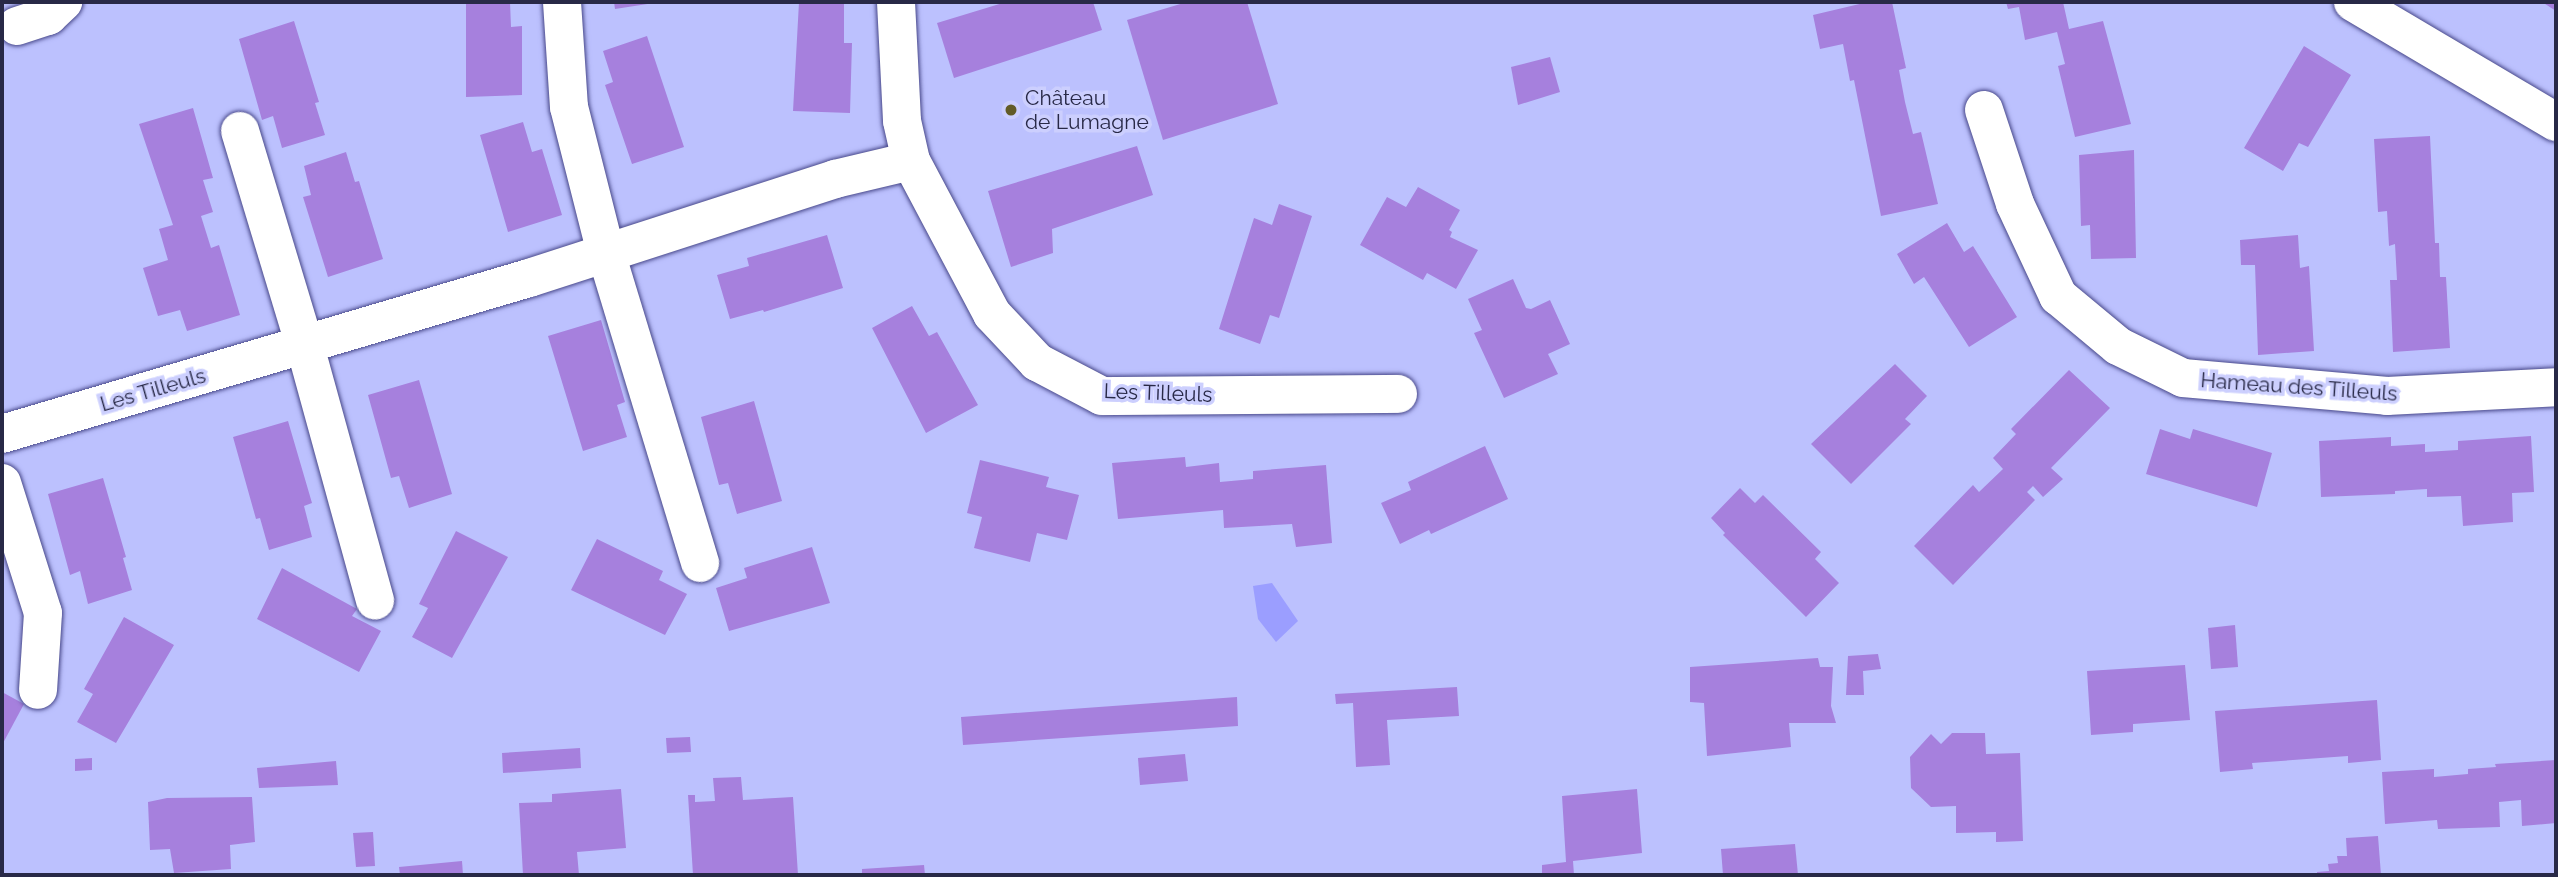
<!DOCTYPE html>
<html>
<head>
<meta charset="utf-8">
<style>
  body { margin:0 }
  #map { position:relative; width:2558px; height:877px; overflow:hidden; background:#bcc1fe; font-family:Raleway,sans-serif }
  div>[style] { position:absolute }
  .water>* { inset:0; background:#9b9eff }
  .building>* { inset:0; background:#a680dd }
  .roads { filter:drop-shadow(0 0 2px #48488a) drop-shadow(0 0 2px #48488a) }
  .street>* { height:38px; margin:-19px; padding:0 19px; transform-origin:19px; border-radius:19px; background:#fff }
  .dots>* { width:19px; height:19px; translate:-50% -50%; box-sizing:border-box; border:4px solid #cccffe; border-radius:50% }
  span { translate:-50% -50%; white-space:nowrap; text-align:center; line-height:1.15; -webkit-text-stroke:7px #cccffe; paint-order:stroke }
  .poi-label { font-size:21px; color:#282947 }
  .left { translate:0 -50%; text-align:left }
  .street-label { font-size:21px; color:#282947 }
  .frame { position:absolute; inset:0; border:4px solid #282947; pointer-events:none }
</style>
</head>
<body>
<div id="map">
  <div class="water">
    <div style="clip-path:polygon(1272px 583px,1298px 621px,1276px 642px,1258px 619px,1253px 586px)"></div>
  </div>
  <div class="building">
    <div style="clip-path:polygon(466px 2px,510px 2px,511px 27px,522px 26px,522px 95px,466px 97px)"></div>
    <div style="clip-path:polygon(614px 2px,654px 2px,654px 3px,615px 9px)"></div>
    <div style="clip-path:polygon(799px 2px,844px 2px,844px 43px,852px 43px,850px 113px,793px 111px)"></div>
    <div style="clip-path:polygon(1006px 2px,1093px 2px,1102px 30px,954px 78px,937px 23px)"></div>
    <div style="clip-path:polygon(1187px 2px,1247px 2px,1278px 104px,1163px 140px,1127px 20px)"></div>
    <div style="clip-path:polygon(1868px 2px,1892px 2px,1906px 68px,1899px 70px,1905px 102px,1913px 134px,1921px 132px,1938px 204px,1881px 216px,1854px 80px,1850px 81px,1843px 44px,1820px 49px,1813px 15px)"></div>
    <div style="clip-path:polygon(2006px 2px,2063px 2px,2069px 29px,2103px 21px,2131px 124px,2075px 137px,2058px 66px,2065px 64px,2057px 32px,2025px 40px,2019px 7px,2008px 9px)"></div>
    <div style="clip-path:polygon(2542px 2px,2556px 2px,2556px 11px)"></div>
    <div style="clip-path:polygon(294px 21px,319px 102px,315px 103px,325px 135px,282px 148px,273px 116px,262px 120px,239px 39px)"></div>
    <div style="clip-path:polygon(647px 36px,684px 147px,632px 164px,605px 85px,613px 82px,603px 51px)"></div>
    <div style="clip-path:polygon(2304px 46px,2351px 75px,2308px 147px,2299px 143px,2283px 171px,2244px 148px)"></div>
    <div style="clip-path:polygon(1550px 57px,1560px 92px,1518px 105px,1511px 67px)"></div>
    <div style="clip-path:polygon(193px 108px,213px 178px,203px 180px,213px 212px,201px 216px,211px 248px,219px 245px,240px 315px,187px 331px,180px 310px,158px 316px,143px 268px,168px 260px,159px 229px,173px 225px,139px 124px)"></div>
    <div style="clip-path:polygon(523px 122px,532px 152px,542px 149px,562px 215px,508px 232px,480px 135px)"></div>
    <div style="clip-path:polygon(2430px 136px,2435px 243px,2439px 243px,2440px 277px,2446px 277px,2450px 348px,2393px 352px,2390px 280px,2397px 280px,2395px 244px,2389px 246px,2387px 211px,2378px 212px,2374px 139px)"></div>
    <div style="clip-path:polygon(1137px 146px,1153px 195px,1052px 229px,1053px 253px,1011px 267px,988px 191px)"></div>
    <div style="clip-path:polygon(2134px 150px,2136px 258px,2091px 259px,2090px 225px,2081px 226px,2079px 155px)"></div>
    <div style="clip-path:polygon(346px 152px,355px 182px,359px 181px,383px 259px,328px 277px,303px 197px,311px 195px,304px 166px)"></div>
    <div style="clip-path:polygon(1418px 187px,1460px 210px,1449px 230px,1452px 232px,1450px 237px,1478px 250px,1456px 289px,1427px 273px,1423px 280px,1360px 245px,1387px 197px,1406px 207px)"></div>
    <div style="clip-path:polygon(1279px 204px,1312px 216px,1279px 318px,1270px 315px,1260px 344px,1219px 329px,1254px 218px,1272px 225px)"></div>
    <div style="clip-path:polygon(1947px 223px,1964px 252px,1973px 246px,2017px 317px,1969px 347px,1924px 277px,1914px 284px,1897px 254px)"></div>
    <div style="clip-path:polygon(827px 235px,843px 288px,764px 312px,763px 310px,730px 319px,717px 275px,749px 266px,747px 258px)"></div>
    <div style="clip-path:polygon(2298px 235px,2300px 268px,2309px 266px,2314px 351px,2258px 355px,2255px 265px,2241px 265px,2240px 240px)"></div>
    <div style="clip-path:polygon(1513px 279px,1526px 308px,1531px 309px,1550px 300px,1570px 344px,1548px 354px,1558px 374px,1504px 398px,1474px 333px,1482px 330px,1468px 299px)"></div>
    <div style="clip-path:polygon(912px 306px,929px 336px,937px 332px,978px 405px,926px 433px,872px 328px)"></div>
    <div style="clip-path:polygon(601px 320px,625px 402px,617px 405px,627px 437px,583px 451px,548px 336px)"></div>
    <div style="clip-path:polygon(1895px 364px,1927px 396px,1905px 419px,1911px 424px,1851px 484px,1811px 444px)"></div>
    <div style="clip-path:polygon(2069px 370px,2110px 408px,2051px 468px,2063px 479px,2043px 497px,2033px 486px,2027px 492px,2035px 500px,1953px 585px,1914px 546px,1973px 485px,1979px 492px,2003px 469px,1993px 458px,2016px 434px,2011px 429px)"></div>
    <div style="clip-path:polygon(419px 380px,452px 494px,409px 508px,399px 476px,391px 478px,368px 395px)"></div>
    <div style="clip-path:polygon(754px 401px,782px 501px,737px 514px,728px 483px,719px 485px,701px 417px)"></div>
    <div style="clip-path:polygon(288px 421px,312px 503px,304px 506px,312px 537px,269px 550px,260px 518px,256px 519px,233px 437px)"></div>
    <div style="clip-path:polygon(2160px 429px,2190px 439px,2193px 429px,2272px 453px,2257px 507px,2146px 474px)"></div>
    <div style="clip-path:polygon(2531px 436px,2534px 492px,2512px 493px,2513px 522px,2463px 526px,2461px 496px,2427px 497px,2427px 489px,2395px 491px,2395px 494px,2321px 497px,2319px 441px,2391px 437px,2391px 446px,2425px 444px,2425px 452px,2458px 450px,2458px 441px)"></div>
    <div style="clip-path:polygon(1485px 446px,1508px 499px,1431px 534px,1429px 530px,1400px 544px,1381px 503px,1411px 490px,1408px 482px)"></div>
    <div style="clip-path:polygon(1185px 457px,1186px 467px,1219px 463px,1220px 482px,1253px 479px,1253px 471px,1326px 465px,1332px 543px,1296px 547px,1292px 524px,1224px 528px,1223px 510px,1118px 519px,1112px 463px)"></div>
    <div style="clip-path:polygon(980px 460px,1049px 477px,1046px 487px,1079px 495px,1067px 540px,1037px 533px,1030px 562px,974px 548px,982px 517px,967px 513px)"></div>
    <div style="clip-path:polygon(103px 478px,126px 557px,123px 558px,132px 590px,88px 604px,80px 571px,70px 575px,48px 494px)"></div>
    <div style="clip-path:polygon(1740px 488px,1755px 503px,1763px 495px,1821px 552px,1815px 559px,1839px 583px,1806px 617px,1723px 535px,1725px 533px,1711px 518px)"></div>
    <div style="clip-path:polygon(456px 531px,508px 557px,452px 658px,412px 637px,428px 608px,419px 604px)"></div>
    <div style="clip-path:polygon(597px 539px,663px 571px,659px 580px,687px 594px,665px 635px,571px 590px)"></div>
    <div style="clip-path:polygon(812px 547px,830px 603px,729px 631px,716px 588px,747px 578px,744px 568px)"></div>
    <div style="clip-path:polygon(282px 568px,357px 609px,352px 616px,381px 631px,359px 672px,257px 619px)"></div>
    <div style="clip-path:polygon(124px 617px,174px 645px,116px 743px,77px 722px,93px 694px,84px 689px)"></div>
    <div style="clip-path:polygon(2235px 625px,2238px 667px,2211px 669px,2208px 628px)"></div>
    <div style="clip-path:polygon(1878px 654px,1881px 669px,1863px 671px,1864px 695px,1846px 695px,1848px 656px)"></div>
    <div style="clip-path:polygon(1818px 658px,1820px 667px,1833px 667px,1831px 706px,1836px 723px,1789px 723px,1791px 747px,1707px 756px,1704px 703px,1690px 702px,1690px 667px)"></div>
    <div style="clip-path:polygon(2185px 665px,2190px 720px,2133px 724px,2133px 732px,2091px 735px,2087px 671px)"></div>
    <div style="clip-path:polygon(1457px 687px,1459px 716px,1387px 720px,1390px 765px,1356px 767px,1353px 703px,1336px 704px,1335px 694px)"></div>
    <div style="clip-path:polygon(2px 692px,24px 704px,2px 745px)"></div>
    <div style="clip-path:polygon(1237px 697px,1238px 726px,963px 745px,961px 717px)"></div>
    <div style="clip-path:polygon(2377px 700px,2381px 760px,2348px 763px,2348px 756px,2252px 763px,2253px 769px,2220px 772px,2215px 711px)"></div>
    <div style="clip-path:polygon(1952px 733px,1985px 733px,1986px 754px,2020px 753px,2023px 841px,1996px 842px,1996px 832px,1956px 833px,1956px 806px,1931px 807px,1911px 788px,1910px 757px,1931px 734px,1941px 744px)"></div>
    <div style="clip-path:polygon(690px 737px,691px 752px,667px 753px,666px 738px)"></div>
    <div style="clip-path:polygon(580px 748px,581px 768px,503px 773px,502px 753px)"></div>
    <div style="clip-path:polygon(1185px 754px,1188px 781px,1140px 785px,1138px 758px)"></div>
    <div style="clip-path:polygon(92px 758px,92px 770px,75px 771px,75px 759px)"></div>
    <div style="clip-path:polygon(2556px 760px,2556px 823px,2522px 826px,2521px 800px,2499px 802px,2500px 827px,2438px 829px,2437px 820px,2385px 824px,2382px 772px,2434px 769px,2434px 777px,2468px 774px,2468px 769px,2496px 767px,2495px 764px)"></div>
    <div style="clip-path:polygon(336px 761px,338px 785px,259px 788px,257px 768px)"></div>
    <div style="clip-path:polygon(741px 777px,743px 800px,793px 797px,798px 875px,693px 875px,688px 795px,695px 795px,695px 802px,715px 801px,713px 778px)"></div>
    <div style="clip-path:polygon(621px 789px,626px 848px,577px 852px,579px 875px,523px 875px,519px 803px,552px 802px,552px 794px)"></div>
    <div style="clip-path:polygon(1637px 789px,1642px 853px,1573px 861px,1574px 875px,1542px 875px,1542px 865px,1566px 862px,1562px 796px)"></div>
    <div style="clip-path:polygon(252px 797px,255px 842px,230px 845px,231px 869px,174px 873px,170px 849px,150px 850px,148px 802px,167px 798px)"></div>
    <div style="clip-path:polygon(373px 832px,375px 866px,356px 867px,353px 833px)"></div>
    <div style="clip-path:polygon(2378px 836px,2381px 875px,2317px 875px,2317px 872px,2329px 871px,2328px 864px,2338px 863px,2337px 856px,2347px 856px,2346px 838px)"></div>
    <div style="clip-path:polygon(1795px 844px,1798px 875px,1723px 875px,1721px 849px)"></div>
    <div style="clip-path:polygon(462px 861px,463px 875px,400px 875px,399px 867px)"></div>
    <div style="clip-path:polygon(924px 865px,925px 875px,862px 875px,862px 869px)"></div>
  </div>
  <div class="roads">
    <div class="street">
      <div style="left:562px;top:2px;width:105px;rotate:86.2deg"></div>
      <div style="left:569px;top:107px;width:151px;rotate:75.8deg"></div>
      <div style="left:606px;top:253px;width:324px;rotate:73.1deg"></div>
      <div style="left:896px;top:2px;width:119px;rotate:87.1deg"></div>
      <div style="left:902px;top:121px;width:41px;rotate:77.3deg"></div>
      <div style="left:2353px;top:2px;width:236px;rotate:30.6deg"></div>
      <div style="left:17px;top:26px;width:33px;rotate:-18deg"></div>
      <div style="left:48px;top:16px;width:21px;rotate:-43deg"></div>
      <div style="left:1984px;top:110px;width:99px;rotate:71.7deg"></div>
      <div style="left:2015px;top:204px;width:102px;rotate:64.9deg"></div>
      <div style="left:2058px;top:296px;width:78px;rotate:39.8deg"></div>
      <div style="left:2118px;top:346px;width:72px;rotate:26.2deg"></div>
      <div style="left:2183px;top:378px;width:205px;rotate:5deg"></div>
      <div style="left:2387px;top:396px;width:169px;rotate:-3deg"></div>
      <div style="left:240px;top:131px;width:225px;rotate:73.2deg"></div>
      <div style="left:305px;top:346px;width:264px;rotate:74.6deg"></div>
      <div style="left:2px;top:434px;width:550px;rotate:-16.49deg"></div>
      <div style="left:529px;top:278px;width:322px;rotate:-17.9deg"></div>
      <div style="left:835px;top:179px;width:78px;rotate:-13.3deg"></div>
      <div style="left:911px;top:161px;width:173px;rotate:62.1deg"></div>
      <div style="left:992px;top:314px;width:66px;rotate:46.8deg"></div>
      <div style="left:1037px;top:362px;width:73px;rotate:27.6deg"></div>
      <div style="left:1102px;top:396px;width:296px;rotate:-0.4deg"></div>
      <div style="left:2px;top:483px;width:136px;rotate:72.5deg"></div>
      <div style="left:43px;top:613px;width:77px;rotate:93.7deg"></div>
    </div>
  </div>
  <div class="dots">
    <div style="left:1011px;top:110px;background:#625b27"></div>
  </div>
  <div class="poi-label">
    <span class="left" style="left:1025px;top:110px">Château<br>de Lumagne</span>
  </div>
  <div class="street-label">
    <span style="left:2299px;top:387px;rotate:4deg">Hameau des Tilleuls</span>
    <span style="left:153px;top:390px;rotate:-16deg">Les Tilleuls</span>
    <span style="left:1158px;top:393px;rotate:2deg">Les Tilleuls</span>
  </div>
  <div class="frame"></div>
</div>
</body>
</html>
